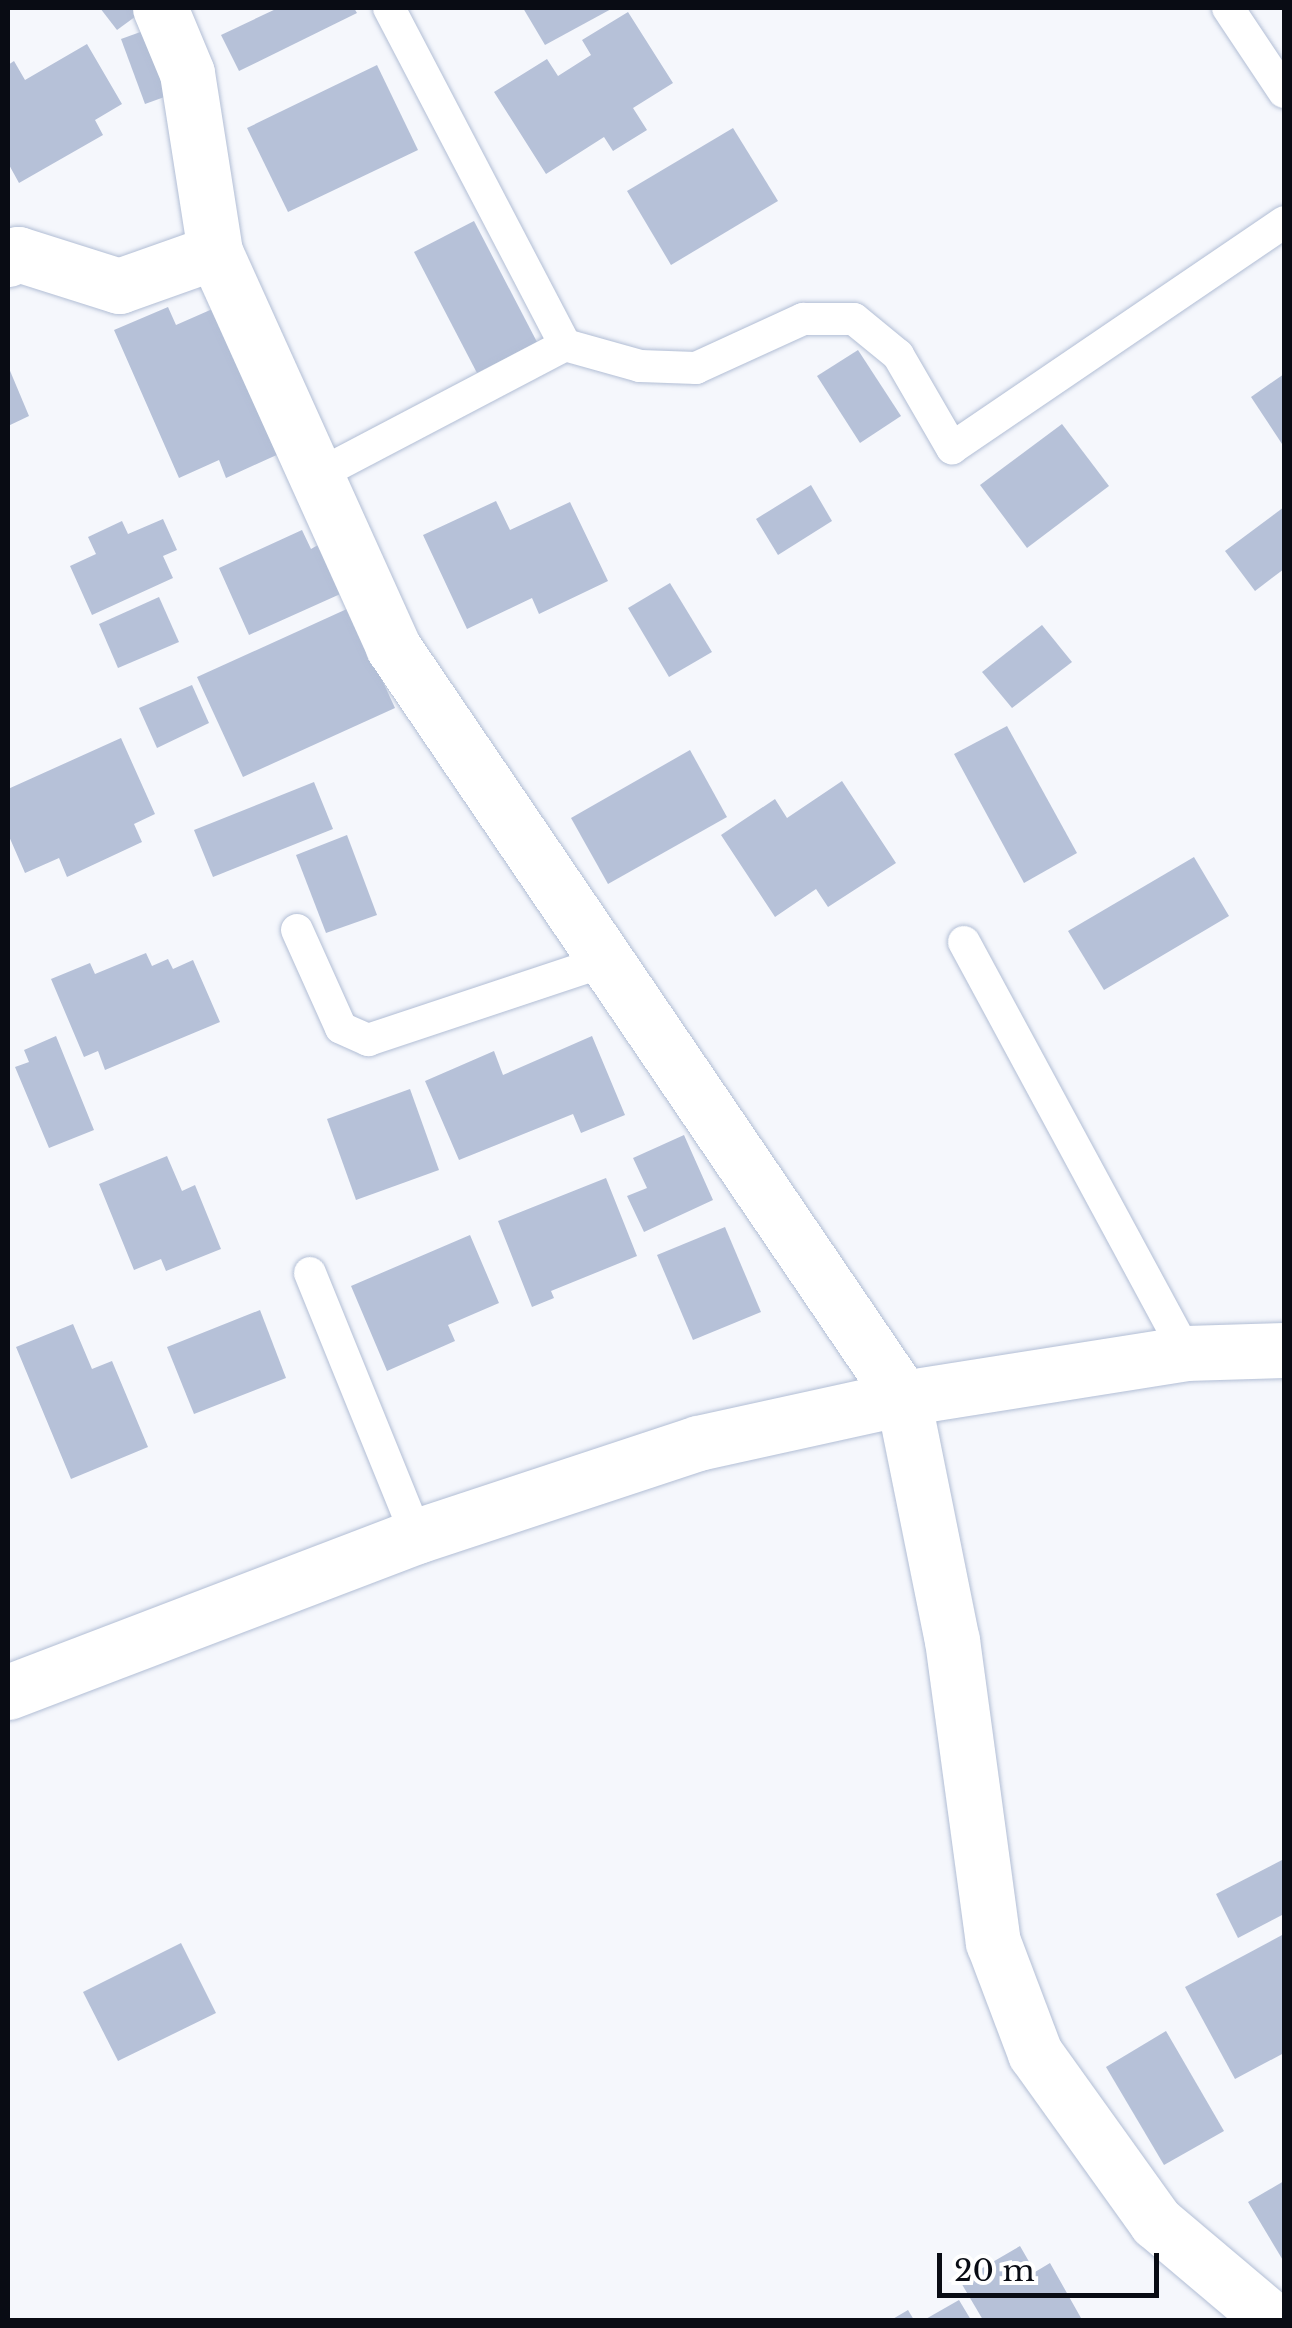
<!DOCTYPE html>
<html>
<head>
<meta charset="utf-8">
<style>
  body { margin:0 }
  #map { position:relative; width:1292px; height:2328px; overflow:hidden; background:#f5f7fc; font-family:"Libre Baskerville",serif }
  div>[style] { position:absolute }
  .building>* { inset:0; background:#b6c1d8 }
  .roads { filter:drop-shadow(0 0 2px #b2bed5) drop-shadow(0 0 2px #b2bed5) }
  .service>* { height:32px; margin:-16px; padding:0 16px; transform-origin:16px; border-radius:16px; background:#fff }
  .minor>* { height:55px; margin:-27.5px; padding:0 27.5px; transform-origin:27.5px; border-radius:27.5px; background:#fff }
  span { translate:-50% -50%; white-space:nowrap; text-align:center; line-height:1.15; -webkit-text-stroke:10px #fff; paint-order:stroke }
  .frame { position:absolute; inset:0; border:10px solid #090c14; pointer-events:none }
  .scale { position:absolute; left:937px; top:2253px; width:222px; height:45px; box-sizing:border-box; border:5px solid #090c14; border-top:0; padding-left:12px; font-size:30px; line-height:35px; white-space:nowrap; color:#090c14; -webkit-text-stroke:8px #fff; paint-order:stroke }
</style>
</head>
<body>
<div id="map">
  <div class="building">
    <div style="clip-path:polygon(100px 8px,147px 8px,117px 30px)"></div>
    <div style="clip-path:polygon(278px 8px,354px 8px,357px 13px,239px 71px,221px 35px)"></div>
    <div style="clip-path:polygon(523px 8px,613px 8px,545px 45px)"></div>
    <div style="clip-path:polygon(628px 12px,673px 83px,633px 108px,647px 130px,613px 151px,604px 137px,546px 174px,494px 92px,547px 59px,558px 76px,591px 55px,582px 40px)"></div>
    <div style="clip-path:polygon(157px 26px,181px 91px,145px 104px,121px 39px)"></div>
    <div style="clip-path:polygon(87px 44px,122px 104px,95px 120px,103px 135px,19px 183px,8px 163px,8px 65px,14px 61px,25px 80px)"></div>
    <div style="clip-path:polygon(377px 65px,418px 150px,288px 212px,247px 128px)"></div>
    <div style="clip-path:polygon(733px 128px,778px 201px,671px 265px,627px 191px)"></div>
    <div style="clip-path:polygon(474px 221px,537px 342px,477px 373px,414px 252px)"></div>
    <div style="clip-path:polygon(168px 307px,176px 325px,217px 307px,281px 453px,226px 478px,219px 460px,179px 478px,114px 330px)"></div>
    <div style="clip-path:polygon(858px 350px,901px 416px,860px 443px,817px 376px)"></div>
    <div style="clip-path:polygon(8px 366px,29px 416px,8px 426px)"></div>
    <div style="clip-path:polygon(1284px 374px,1284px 447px,1251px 397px)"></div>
    <div style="clip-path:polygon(1062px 424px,1109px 486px,1027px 548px,980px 485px)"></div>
    <div style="clip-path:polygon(811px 485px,832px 521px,778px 555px,756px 519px)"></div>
    <div style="clip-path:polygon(496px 501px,510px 530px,570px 502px,608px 581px,539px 614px,532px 598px,467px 629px,423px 535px)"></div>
    <div style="clip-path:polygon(1284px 507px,1284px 569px,1255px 591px,1225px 551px)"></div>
    <div style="clip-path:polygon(163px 519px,177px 550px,163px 556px,173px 578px,92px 615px,70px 566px,96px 554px,88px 537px,122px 521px,128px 534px)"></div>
    <div style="clip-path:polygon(302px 530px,311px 549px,325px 541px,347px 591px,249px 635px,219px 568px)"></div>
    <div style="clip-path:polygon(670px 583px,712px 652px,669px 677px,628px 608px)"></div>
    <div style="clip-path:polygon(159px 597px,179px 642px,118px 668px,99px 624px)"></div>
    <div style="clip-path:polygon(349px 608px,395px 708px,243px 777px,197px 677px)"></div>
    <div style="clip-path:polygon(1042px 625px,1072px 662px,1012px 708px,982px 672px)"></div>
    <div style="clip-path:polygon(192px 685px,209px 723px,157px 748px,139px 708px)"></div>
    <div style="clip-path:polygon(1007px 726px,1077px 853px,1024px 883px,954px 754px)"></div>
    <div style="clip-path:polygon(121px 738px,155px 814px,134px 824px,142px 842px,67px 877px,59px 858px,25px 873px,8px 834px,8px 789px)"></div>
    <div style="clip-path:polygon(690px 750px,727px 817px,608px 884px,571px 818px)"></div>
    <div style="clip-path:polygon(842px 781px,896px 863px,828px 907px,816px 889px,775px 917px,721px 835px,775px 799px,787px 818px)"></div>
    <div style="clip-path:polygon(314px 782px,333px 829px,213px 877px,194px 830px)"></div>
    <div style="clip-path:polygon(347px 835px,377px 915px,326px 933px,296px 855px)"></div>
    <div style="clip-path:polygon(1194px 857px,1229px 916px,1104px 990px,1068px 931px)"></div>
    <div style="clip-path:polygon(146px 953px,152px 966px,168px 959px,173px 969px,193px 960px,220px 1022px,105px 1070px,98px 1051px,84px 1057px,51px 979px,90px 963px,95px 974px)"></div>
    <div style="clip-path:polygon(56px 1036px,94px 1130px,49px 1148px,15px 1067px,29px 1062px,24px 1050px)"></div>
    <div style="clip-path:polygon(592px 1036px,625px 1115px,581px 1133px,573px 1114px,459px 1160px,425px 1081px,494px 1051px,503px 1075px)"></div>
    <div style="clip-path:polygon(410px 1089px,439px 1170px,356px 1200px,327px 1119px)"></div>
    <div style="clip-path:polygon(684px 1135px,713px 1200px,644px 1232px,627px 1196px,647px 1188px,633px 1158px)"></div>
    <div style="clip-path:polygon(167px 1156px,182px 1191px,195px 1185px,221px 1249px,166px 1271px,161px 1259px,134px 1270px,99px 1184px)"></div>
    <div style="clip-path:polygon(606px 1178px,637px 1256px,551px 1291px,554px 1298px,532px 1307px,498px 1221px)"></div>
    <div style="clip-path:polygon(725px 1227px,761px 1312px,693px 1340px,657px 1255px)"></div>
    <div style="clip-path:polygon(470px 1235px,499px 1303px,448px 1325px,455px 1341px,387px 1371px,351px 1286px)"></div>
    <div style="clip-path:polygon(260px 1310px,286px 1378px,194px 1414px,167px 1347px)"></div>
    <div style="clip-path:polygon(73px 1324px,92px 1369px,112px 1361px,148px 1447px,71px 1479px,16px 1347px)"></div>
    <div style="clip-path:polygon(1284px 1859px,1284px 1914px,1238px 1938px,1216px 1894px)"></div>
    <div style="clip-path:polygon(1284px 1934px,1284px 2053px,1235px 2079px,1185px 1987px)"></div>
    <div style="clip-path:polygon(181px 1943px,216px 2013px,118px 2061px,83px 1992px)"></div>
    <div style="clip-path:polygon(1166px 2031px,1224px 2131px,1164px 2165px,1106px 2067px)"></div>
    <div style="clip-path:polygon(1284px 2181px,1284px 2262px,1248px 2202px)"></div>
    <div style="clip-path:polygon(1020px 2246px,1035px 2272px,1050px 2263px,1081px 2318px,983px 2320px,960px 2281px)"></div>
    <div style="clip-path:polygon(959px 2300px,971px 2320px,924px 2320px)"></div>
    <div style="clip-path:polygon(908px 2310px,914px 2320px,891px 2320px)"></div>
  </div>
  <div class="roads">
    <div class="service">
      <div style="left:389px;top:8px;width:380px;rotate:62.4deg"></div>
      <div style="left:565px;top:345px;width:78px;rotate:15.6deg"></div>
      <div style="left:640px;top:366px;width:56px;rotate:2deg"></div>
      <div style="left:696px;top:368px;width:118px;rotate:-24.6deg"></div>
      <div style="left:803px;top:319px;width:51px"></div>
      <div style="left:854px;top:319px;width:57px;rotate:39.3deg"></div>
      <div style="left:898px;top:355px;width:108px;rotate:59.9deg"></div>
      <div style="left:952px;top:448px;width:402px;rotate:-34.2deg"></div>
      <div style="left:1228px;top:8px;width:101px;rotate:56.3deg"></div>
      <div style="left:316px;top:476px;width:281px;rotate:-27.7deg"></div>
      <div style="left:297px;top:930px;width:107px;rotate:65.8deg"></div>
      <div style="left:341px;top:1028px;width:30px;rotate:24deg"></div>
      <div style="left:368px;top:1040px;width:253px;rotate:-18.4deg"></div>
      <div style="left:964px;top:942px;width:467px;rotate:61.6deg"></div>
      <div style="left:310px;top:1273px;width:284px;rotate:67.9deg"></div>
    </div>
    <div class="minor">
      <div style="left:160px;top:8px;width:70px;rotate:67.4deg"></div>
      <div style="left:187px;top:73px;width:181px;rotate:81.1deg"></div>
      <div style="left:215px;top:252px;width:433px;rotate:65.7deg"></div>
      <div style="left:393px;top:647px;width:908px;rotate:55.82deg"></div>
      <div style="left:903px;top:1398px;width:247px;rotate:78.6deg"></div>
      <div style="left:952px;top:1640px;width:305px;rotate:82.3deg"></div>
      <div style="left:993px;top:1942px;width:119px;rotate:69.3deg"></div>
      <div style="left:1035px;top:2053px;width:208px;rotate:54.4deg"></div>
      <div style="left:1156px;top:2222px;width:152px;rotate:40.2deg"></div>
      <div style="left:8px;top:259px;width:11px;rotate:-27deg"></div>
      <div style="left:18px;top:254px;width:106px;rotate:17.6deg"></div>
      <div style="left:119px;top:286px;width:102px;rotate:-19.5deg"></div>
      <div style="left:8px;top:1692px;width:438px;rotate:-20.9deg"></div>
      <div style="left:417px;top:1536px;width:296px;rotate:-18.3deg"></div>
      <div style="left:698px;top:1443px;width:210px;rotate:-12.4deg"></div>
      <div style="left:903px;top:1398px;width:287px;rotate:-9deg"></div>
      <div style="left:1186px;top:1353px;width:98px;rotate:-1.8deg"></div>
    </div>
  </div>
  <div class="frame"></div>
  <div class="scale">20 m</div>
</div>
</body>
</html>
